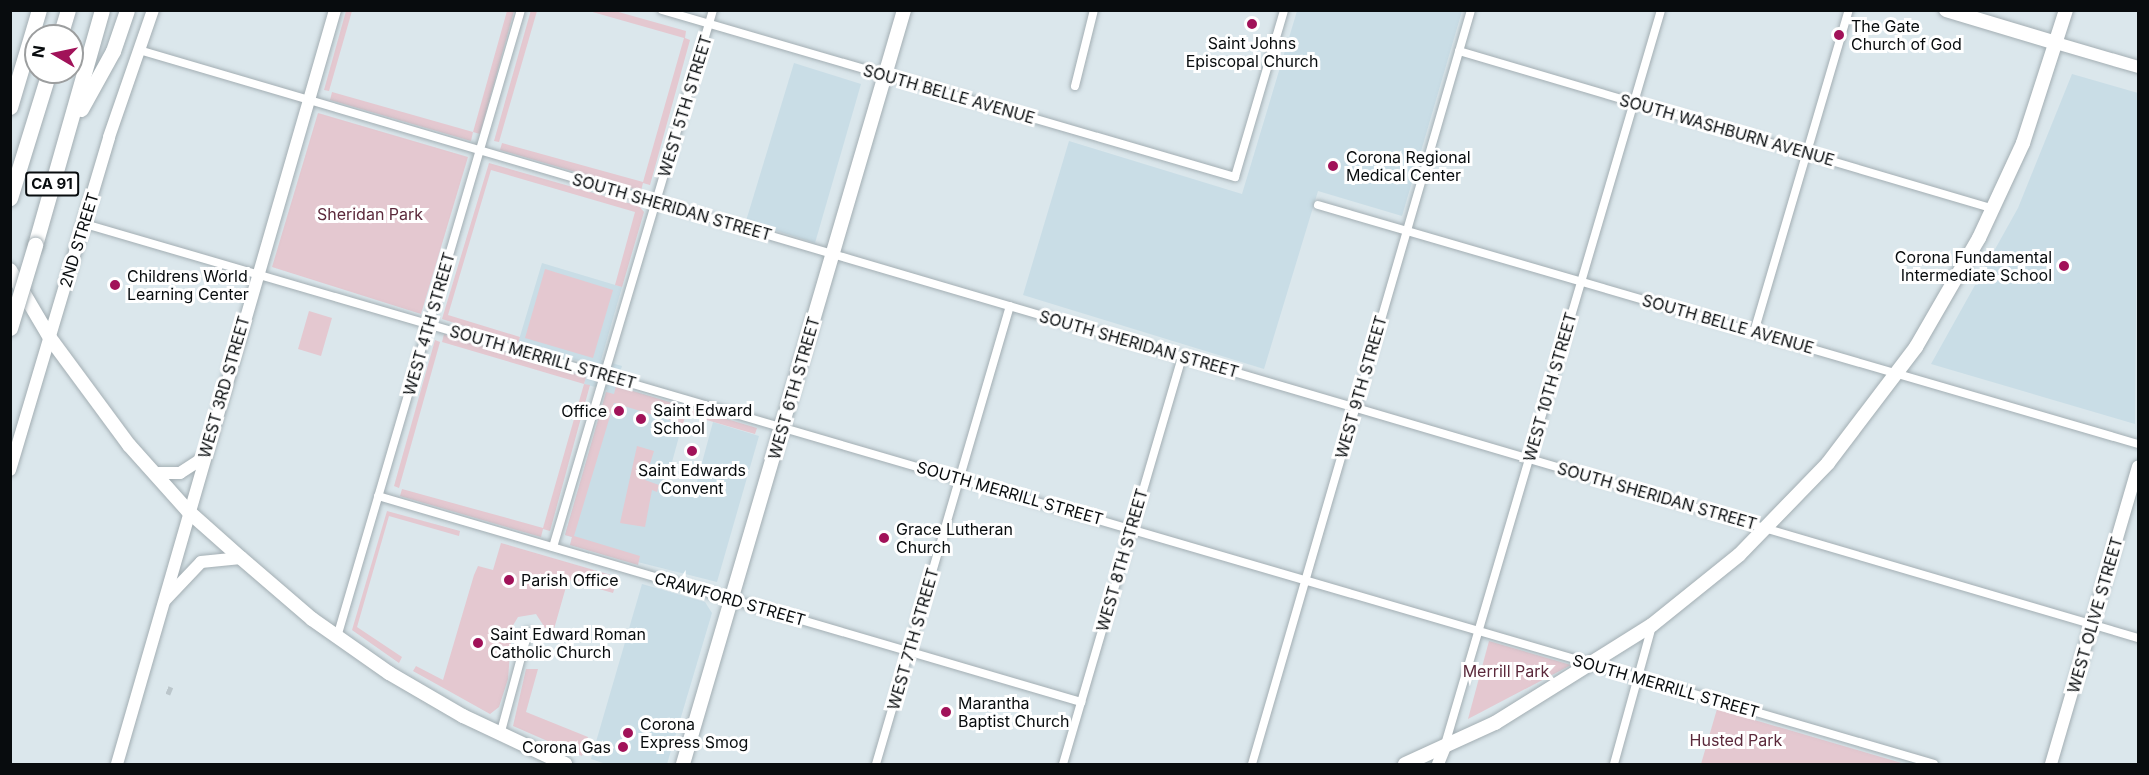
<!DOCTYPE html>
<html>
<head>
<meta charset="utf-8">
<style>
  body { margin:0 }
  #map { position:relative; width:2149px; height:775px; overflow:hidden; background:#dbe7ec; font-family:Inter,sans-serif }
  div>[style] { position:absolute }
  .built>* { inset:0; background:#c9dde6 }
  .green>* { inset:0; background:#e4c8d0 }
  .street-tunnel>* { height:8px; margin-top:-4px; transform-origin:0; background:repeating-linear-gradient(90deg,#bbc6cb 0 8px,transparent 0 12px) }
  .roads { filter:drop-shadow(0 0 2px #a3aeb3) drop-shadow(0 0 2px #a3aeb3) }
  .street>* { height:8px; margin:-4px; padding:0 4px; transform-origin:4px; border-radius:4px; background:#fff }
  .secondary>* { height:12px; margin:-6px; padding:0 6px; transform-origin:6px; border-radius:6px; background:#fff }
  .primary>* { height:14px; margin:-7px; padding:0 7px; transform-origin:7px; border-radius:7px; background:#fff }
  .highway>* { height:15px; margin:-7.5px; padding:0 7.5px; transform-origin:7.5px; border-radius:7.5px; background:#fff }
  .bridges { filter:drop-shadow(0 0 2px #a3aeb3) drop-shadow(0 0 2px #a3aeb3) }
  .highway-bridge>* { height:15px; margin:-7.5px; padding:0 7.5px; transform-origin:7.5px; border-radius:7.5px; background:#fff }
  .dots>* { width:16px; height:16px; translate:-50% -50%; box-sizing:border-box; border:3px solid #fff; border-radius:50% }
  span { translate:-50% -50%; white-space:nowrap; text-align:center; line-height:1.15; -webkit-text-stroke:6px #fff; paint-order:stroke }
  .shield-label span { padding:2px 4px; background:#fff; border:2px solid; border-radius:4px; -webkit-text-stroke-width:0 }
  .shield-label { font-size:15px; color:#080c0e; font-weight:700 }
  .poi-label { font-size:16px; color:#080c0e }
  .left { translate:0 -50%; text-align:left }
  .right { translate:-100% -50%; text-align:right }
  .street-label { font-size:16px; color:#080c0e }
  .park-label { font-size:16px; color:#5b293b }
  .frame { position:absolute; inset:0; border:12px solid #080c0e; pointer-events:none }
  .north { position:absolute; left:24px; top:24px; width:60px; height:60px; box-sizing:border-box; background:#fff; border:2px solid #9c9e9f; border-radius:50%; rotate:279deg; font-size:16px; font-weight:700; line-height:24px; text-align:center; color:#080c0e }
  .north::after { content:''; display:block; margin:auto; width:21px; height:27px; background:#a11259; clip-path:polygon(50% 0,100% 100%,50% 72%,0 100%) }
</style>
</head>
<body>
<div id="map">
  <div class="built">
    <div style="clip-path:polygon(1297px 11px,1462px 11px,1402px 216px,1318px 191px,1264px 369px,1023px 295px,1069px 141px,1242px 194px)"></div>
    <div style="clip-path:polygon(794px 63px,861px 84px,815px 243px,746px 221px)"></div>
    <div style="clip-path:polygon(2072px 74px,2138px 93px,2135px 424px,1931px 364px,2018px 208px)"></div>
    <div style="clip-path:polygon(542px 263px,622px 287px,601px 360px,622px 366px,616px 386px,687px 407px,665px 488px,693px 496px,713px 422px,759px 436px,717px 582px,570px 545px,572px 537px,565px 535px,607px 390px,584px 384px,589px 364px,518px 343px)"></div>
    <div style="clip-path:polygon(642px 584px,705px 602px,712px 613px,667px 764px,606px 764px,591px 759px)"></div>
  </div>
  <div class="green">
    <div style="clip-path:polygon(531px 10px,537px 11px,499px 142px,494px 141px)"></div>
    <div style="clip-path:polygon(346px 11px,352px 11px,329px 91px,324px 90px)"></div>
    <div style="clip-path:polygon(507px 11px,514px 11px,480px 134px,473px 132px,471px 141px,330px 100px,332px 92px,473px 132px)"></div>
    <div style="clip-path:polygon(589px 11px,615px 11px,686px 31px,685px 38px,690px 40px,650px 185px,643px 183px,641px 191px,500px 150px,502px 143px,643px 182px,684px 38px)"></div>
    <div style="clip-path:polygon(318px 113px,468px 157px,421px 314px,272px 267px)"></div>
    <div style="clip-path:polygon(489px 163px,639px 206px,644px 212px,622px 287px,615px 285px,635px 212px,491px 170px,448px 315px,520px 337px,518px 343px,442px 319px)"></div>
    <div style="clip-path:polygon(545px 269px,613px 290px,593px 358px,525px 338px)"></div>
    <div style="clip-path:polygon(309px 311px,332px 318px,321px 356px,298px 349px)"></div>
    <div style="clip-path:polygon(444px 334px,586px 377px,584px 384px,590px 385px,550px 531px,543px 529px,541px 537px,400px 496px,402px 489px,543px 528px,584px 384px,442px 342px)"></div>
    <div style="clip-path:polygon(435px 340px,440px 342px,399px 488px,394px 486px)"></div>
    <div style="clip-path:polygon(616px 386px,757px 428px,755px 434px,686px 414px,683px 424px,614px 403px,574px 536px,640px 556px,638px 565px,570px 545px,572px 537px,565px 535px,606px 392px,614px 394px)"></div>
    <div style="clip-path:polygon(637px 446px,654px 451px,645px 480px,659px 485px,657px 492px,652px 490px,645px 527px,620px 523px)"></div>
    <div style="clip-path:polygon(387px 511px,460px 531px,459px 536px,389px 516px,357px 627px,402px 657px,399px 663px,352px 630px)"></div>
    <div style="clip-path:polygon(501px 543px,618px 577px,613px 593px,568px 580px,554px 629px,547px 631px,536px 614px,518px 617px,512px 627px,508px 679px,499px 707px,490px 714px,413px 671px,416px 666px,443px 680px,474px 575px,478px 566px,493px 570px)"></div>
    <div style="clip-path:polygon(1489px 641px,1571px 665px,1468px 719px)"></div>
    <div style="clip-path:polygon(526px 669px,538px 669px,526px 712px,588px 737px,582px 756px,513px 726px)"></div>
    <div style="clip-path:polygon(1717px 709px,1905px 764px,1701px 764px)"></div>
  </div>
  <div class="street-tunnel">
    <div style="left:167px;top:690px;width:5px;rotate:22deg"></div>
  </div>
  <div class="roads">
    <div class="street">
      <div style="left:662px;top:10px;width:597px;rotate:16.25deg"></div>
      <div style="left:1235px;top:177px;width:174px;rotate:-73.6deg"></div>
      <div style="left:139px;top:50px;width:2084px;rotate:16.39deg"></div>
      <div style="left:1459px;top:51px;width:558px;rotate:16.45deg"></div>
      <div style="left:1075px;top:86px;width:78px;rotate:-76deg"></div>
      <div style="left:1318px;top:205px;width:854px;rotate:16.25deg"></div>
      <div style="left:85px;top:224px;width:1926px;rotate:16.28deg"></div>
      <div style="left:1754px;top:332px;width:336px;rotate:-73.6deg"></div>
      <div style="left:378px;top:496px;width:733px;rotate:16.33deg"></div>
      <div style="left:553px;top:547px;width:560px;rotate:-73.41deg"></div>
      <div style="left:337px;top:637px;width:653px;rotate:-73.65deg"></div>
      <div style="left:500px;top:735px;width:107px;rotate:-74.8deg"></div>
      <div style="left:1444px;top:748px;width:769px;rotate:-73.61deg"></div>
      <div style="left:876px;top:764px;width:477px;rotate:-73.7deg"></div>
      <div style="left:1063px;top:764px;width:424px;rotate:-73.7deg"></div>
      <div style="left:1252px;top:764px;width:785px;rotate:-73.8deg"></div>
      <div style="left:1614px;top:764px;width:143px;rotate:-74.6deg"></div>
    </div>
    <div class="secondary">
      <div style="left:2056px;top:43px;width:85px;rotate:16.3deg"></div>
      <div style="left:10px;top:470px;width:347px;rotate:-73.4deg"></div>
      <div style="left:109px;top:137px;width:134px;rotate:-70.9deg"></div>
      <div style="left:155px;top:473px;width:25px"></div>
      <div style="left:180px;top:473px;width:27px;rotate:-33deg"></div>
      <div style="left:165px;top:600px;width:52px;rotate:-46.5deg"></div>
      <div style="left:201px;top:562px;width:40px;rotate:-5.7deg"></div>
      <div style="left:117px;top:764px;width:785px;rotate:-73.87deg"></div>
      <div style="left:1438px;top:764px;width:16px;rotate:-68deg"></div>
      <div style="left:2051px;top:764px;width:310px;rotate:-73.7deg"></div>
    </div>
    <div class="primary">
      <div style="left:1946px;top:10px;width:115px;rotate:16.7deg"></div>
      <div style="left:10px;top:270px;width:79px;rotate:59.5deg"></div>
      <div style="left:50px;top:338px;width:133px;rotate:53.6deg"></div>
      <div style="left:129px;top:445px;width:89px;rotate:48.2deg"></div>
      <div style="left:188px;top:511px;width:71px;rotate:41.6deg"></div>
      <div style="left:241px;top:558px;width:94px;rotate:40.7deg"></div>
      <div style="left:312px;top:619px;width:94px;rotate:35deg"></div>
      <div style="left:389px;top:673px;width:86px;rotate:30.2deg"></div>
      <div style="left:463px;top:716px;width:113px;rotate:25.2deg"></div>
      <div style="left:683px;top:764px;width:786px;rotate:-73.66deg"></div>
      <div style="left:1405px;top:764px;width:99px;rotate:-24.5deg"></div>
      <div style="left:1495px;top:723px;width:185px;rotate:-32deg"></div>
      <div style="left:1652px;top:625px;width:112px;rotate:-38.8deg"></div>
      <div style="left:1739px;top:555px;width:128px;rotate:-45.9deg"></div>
      <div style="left:1828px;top:463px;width:146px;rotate:-52.8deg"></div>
      <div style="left:1916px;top:347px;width:126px;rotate:-60deg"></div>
      <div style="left:1979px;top:238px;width:105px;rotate:-65.1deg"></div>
      <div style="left:2023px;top:143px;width:140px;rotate:-72.1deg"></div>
    </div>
    <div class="highway">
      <div style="left:60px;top:36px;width:27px;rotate:-73deg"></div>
      <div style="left:10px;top:107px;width:101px;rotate:-73.4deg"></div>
      <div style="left:81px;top:109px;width:66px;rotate:-61.1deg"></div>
      <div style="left:113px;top:51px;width:43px;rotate:-71.1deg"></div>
      <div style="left:10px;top:198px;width:132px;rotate:-72.8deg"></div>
      <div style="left:35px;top:245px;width:244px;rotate:-74.1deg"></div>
    </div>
  </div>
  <div class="bridges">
    <div class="highway-bridge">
      <div style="left:10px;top:328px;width:87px;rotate:-73.2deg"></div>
    </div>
  </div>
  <div class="dots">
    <div style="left:1252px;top:24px;background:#a11259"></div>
    <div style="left:1839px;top:35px;background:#a11259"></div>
    <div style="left:1333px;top:166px;background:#a11259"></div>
    <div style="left:2064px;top:266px;background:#a11259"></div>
    <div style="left:115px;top:285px;background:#a11259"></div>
    <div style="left:619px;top:411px;background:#a11259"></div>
    <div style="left:641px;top:419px;background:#a11259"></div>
    <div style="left:692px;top:451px;background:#a11259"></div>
    <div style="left:884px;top:538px;background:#a11259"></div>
    <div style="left:509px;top:580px;background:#a11259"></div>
    <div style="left:478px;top:643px;background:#a11259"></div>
    <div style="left:946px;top:712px;background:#a11259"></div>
    <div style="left:628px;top:733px;background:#a11259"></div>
    <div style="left:623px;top:747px;background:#a11259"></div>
  </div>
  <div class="shield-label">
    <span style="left:52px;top:184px">CA 91</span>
  </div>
  <div class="poi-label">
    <span class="left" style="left:1851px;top:35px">The Gate<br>Church of God</span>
    <span style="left:1252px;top:52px">Saint Johns<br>Episcopal Church</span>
    <span class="left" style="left:1346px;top:166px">Corona Regional<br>Medical Center</span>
    <span class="right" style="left:2052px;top:266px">Corona Fundamental<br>Intermediate School</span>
    <span class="left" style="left:127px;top:285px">Childrens World<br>Learning Center</span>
    <span class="left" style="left:653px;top:419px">Saint Edward<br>School</span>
    <span class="right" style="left:607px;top:411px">Office</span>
    <span style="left:692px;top:479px">Saint Edwards<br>Convent</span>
    <span class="left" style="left:896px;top:538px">Grace Lutheran<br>Church</span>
    <span class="left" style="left:521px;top:580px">Parish Office</span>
    <span class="left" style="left:490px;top:643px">Saint Edward Roman<br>Catholic Church</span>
    <span class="left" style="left:958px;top:712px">Marantha<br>Baptist Church</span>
    <span class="left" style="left:640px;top:733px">Corona<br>Express Smog</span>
    <span class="right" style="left:611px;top:747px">Corona Gas</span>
  </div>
  <div class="street-label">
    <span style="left:949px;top:94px;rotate:16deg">SOUTH BELLE AVENUE</span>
    <span style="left:685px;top:106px;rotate:-73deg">WEST 5TH STREET</span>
    <span style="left:1727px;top:130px;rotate:16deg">SOUTH WASHBURN AVENUE</span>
    <span style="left:672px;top:207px;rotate:16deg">SOUTH SHERIDAN STREET</span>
    <span style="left:79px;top:240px;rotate:-73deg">2ND STREET</span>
    <span style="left:429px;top:324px;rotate:-74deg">WEST 4TH STREET</span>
    <span style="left:1728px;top:324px;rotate:16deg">SOUTH BELLE AVENUE</span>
    <span style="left:1139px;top:344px;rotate:16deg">SOUTH SHERIDAN STREET</span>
    <span style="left:543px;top:357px;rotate:16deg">SOUTH MERRILL STREET</span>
    <span style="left:224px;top:387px;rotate:-74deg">WEST 3RD STREET</span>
    <span style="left:1361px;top:387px;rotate:-74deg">WEST 9TH STREET</span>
    <span style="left:1550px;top:387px;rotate:-74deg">WEST 10TH STREET</span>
    <span style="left:794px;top:388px;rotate:-74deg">WEST 6TH STREET</span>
    <span style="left:1010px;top:493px;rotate:16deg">SOUTH MERRILL STREET</span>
    <span style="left:1657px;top:496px;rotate:16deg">SOUTH SHERIDAN STREET</span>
    <span style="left:1122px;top:560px;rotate:-74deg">WEST 8TH STREET</span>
    <span style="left:730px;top:599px;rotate:16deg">CRAWFORD STREET</span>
    <span style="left:2095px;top:615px;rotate:-74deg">WEST OLIVE STREET</span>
    <span style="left:913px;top:639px;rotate:-74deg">WEST 7TH STREET</span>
    <span style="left:1666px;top:686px;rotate:16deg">SOUTH MERRILL STREET</span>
  </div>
  <div class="park-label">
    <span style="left:370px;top:214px">Sheridan Park</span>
    <span style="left:1506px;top:671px">Merrill Park</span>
    <span style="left:1736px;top:740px">Husted Park</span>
  </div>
  <div class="frame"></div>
  <div class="north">N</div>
</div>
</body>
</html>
